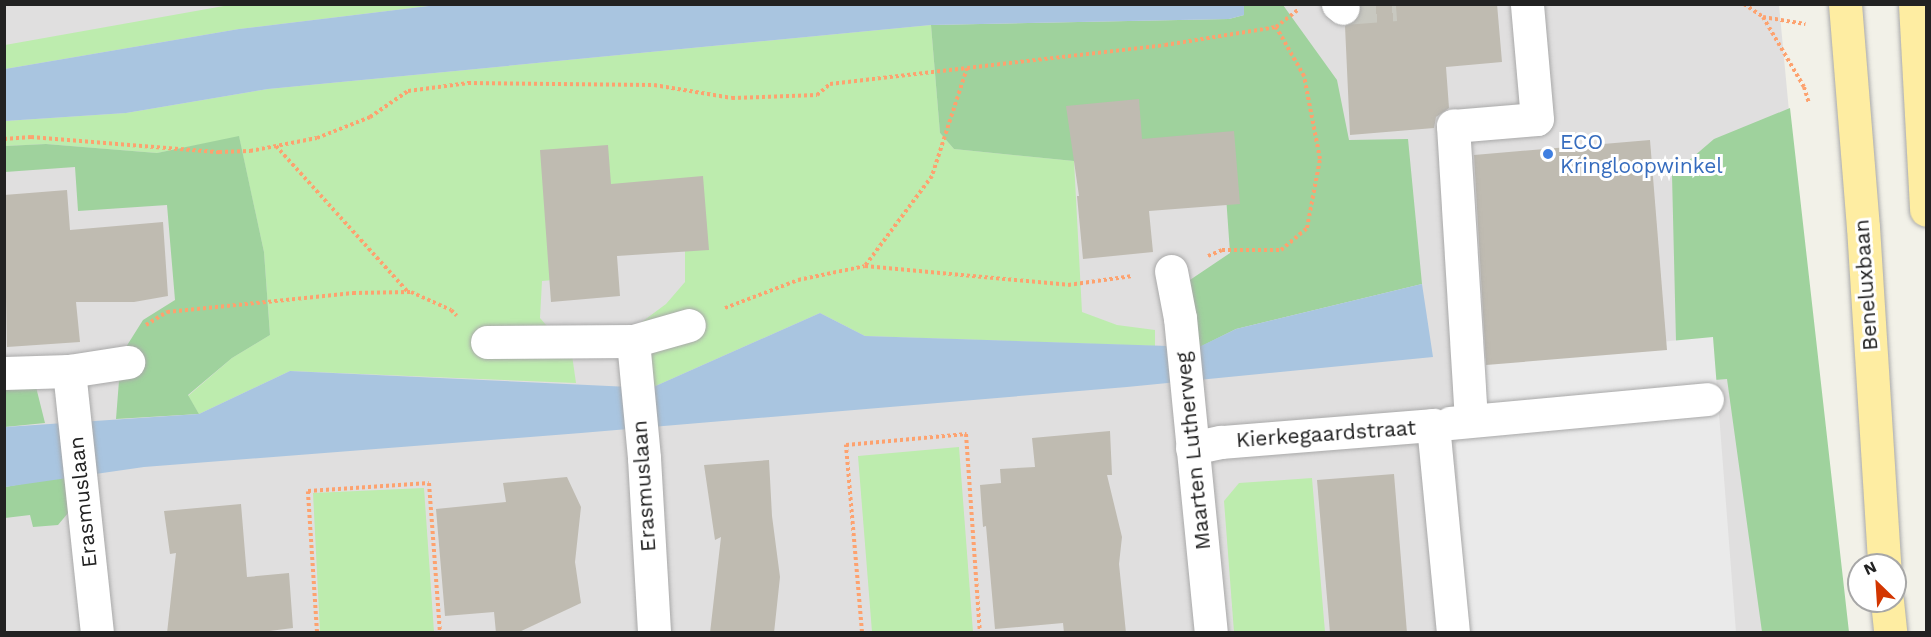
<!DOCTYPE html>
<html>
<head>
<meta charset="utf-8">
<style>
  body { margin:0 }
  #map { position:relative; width:1931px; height:637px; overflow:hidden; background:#f2f1e8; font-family:"Work Sans",sans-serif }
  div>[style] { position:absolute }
  .residential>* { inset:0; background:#e0dfdf }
  .grass>* { inset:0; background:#bdecae }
  .forest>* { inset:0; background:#9fd29d }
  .parking>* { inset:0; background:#eaeaea }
  .water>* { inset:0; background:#a9c5e0 }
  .building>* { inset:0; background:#bfbbb1 }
  .minor-tunnel>* { height:33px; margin-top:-16.5px; transform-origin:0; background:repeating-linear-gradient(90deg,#c8c8c0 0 33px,transparent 0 49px) }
  .path>* { height:4px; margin-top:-2px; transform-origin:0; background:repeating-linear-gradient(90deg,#fda26f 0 3px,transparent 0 6px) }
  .roads { filter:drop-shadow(0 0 2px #a9a9a9) drop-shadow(0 0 2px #a9a9a9) }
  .minor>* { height:33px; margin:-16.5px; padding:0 16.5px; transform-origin:16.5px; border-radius:16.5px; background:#fff }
  .major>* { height:33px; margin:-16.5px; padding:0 16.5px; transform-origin:16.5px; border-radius:16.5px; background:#feeda2 }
  .dots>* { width:16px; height:16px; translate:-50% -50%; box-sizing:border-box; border:3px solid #fff; border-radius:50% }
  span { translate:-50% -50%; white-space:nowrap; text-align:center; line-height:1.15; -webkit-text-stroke:6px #fff; paint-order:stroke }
  .shop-label { font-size:21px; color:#366cbe }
  .left { translate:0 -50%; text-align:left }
  .street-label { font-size:21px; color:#222 }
  .frame { position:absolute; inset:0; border:6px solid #222; pointer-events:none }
  .north { position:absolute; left:1847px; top:553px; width:60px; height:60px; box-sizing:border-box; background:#fff; border:2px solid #a7a7a7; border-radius:50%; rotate:335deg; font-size:16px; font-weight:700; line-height:24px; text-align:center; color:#222 }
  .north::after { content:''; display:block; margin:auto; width:21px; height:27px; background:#d33600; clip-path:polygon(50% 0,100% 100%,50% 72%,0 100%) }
</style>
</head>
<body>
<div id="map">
  <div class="residential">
    <div style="clip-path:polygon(4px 5px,1779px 5px,1838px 632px,5px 632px)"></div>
  </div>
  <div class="grass">
    <div style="clip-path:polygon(235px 4px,437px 5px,239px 29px,5px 69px,5px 45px)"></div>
    <div style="clip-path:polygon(931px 25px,940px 133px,954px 149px,1074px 161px,1082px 312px,1117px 325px,1155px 330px,1155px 346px,865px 336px,820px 313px,651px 388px,635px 327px,666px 304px,685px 282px,685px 235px,606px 241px,608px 275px,542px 281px,540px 318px,572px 355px,576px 383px,290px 371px,199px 414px,188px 396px,232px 358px,270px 335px,264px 252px,239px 137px,157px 153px,46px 144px,5px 146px,5px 121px,126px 113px,268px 89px)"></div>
    <div style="clip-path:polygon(959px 447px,973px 632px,872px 632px,858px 456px)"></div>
    <div style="clip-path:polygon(1312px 478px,1325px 632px,1234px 632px,1224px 501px,1239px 483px)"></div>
    <div style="clip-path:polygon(424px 488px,434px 632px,320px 632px,313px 493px)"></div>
  </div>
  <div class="forest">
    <div style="clip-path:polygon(1244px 5px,1283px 5px,1337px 80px,1349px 140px,1408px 139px,1422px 284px,1236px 329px,1200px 347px,1184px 284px,1230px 253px,1222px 139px,1074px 161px,954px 149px,940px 133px,931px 25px,1229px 19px,1244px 15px)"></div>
    <div style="clip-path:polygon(1790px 108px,1849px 632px,1762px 632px,1727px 379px,1677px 383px,1672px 175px,1714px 139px)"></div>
    <div style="clip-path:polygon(239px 136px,264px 252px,270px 335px,232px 358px,188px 395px,199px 414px,116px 419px,121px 355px,143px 320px,175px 300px,167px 205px,78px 211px,75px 167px,5px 172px,5px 146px,46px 144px,157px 153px)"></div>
    <div style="clip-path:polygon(5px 379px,34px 379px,45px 423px,5px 427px)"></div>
    <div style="clip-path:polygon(70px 475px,73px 507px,58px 525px,33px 527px,30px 515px,5px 518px,5px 487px)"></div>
  </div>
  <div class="parking">
    <div style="clip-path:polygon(1713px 337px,1736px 632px,1467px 632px,1456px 443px,1482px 419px,1467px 360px)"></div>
  </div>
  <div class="water">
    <div style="clip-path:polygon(437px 5px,1244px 4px,1244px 15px,1229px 19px,931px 25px,268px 89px,126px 113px,5px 121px,5px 69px,239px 29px)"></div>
    <div style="clip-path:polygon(1422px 284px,1433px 357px,1127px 387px,581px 433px,144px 467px,5px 487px,5px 427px,199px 414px,290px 371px,651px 388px,820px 313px,865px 336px,1199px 347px,1236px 329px)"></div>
  </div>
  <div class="building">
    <div style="clip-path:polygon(1361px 4px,1497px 4px,1502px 62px,1446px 67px,1449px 108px,1436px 117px,1434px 128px,1350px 135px,1345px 26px,1358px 19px)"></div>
    <div style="clip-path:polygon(1139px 99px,1142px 139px,1234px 131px,1240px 204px,1149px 211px,1153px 252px,1083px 259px,1077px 196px,1079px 196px,1066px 106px)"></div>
    <div style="clip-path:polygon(1650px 140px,1667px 350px,1486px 365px,1474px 155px)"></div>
    <div style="clip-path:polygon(608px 145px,611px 184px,703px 176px,709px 250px,617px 256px,620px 296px,551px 302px,540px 150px)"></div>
    <div style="clip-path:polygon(67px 190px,70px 230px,163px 222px,168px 296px,134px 302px,76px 302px,80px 342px,7px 347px,4px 195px)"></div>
    <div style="clip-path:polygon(1110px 431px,1112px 475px,1107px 475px,1122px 537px,1119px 564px,1126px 633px,1064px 633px,1063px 623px,995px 629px,986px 526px,983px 527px,980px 485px,1001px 483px,1000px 469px,1035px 467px,1032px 438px)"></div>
    <div style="clip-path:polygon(769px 460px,772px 516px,780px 577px,774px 633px,710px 633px,721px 537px,715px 540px,704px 465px)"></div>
    <div style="clip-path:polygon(1394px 474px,1407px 633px,1330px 633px,1317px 480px)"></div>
    <div style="clip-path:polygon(567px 477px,581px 507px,575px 562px,581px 603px,517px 633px,496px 633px,494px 612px,445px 616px,436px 509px,506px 502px,503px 483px)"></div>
    <div style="clip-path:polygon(241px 504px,247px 577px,289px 573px,293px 628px,253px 633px,167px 633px,176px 553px,170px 554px,164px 511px)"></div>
  </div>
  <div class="minor-tunnel">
    <div style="left:1343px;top:8px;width:53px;rotate:-4.3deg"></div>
  </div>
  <div class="path">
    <div style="left:1744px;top:4px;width:23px;rotate:34deg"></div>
    <div style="left:1763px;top:17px;width:43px;rotate:9.5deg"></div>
    <div style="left:1763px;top:17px;width:81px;rotate:59.6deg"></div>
    <div style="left:1804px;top:87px;width:17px;rotate:73deg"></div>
    <div style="left:967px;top:68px;width:199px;rotate:-6.6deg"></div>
    <div style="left:1165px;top:45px;width:112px;rotate:-9.2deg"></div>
    <div style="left:4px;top:139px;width:27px;rotate:-4deg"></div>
    <div style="left:31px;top:137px;width:189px;rotate:4.6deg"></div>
    <div style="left:219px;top:152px;width:31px;rotate:-2deg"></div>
    <div style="left:250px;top:151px;width:68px;rotate:-11deg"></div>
    <div style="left:317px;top:138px;width:57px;rotate:-21.6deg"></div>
    <div style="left:370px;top:117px;width:46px;rotate:-34.4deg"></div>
    <div style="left:408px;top:91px;width:61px;rotate:-7.6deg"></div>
    <div style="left:468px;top:83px;width:186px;rotate:0.6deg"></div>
    <div style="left:654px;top:85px;width:79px;rotate:9.5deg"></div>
    <div style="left:732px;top:98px;width:85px;rotate:-2deg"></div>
    <div style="left:817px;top:95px;width:17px;rotate:-40deg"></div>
    <div style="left:830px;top:84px;width:138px;rotate:-6.7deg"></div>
    <div style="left:967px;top:68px;width:114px;rotate:108deg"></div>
    <div style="left:932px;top:176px;width:112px;rotate:126.7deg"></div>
    <div style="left:276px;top:146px;width:197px;rotate:47.9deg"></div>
    <div style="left:1208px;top:256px;width:15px;rotate:-23deg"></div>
    <div style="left:1222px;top:250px;width:59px"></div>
    <div style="left:1281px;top:250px;width:34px;rotate:-40deg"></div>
    <div style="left:1307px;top:228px;width:70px;rotate:-79.3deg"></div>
    <div style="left:1320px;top:159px;width:85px;rotate:-100.9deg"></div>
    <div style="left:1304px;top:76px;width:56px;rotate:-119.7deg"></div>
    <div style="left:1276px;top:27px;width:28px;rotate:-38deg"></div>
    <div style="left:725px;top:308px;width:78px;rotate:-21deg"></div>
    <div style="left:798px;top:280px;width:68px;rotate:-11.8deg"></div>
    <div style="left:865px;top:266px;width:204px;rotate:5.3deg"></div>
    <div style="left:1068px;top:285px;width:65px;rotate:-8deg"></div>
    <div style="left:146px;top:325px;width:25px;rotate:-32deg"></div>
    <div style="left:167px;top:312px;width:187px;rotate:-5.8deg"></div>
    <div style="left:353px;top:293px;width:58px;rotate:-1deg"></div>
    <div style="left:411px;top:292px;width:44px;rotate:24.2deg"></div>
    <div style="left:451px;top:310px;width:8px;rotate:45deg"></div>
    <div style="left:317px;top:632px;width:141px;rotate:-93.7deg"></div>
    <div style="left:308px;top:491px;width:121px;rotate:-3.8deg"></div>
    <div style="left:429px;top:483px;width:149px;rotate:85.8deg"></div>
    <div style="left:862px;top:632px;width:188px;rotate:-94.9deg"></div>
    <div style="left:846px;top:445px;width:121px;rotate:-5.2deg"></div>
    <div style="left:966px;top:434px;width:198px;rotate:86deg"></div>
  </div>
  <div class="roads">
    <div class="minor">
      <div style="left:1338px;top:4px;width:6px;rotate:39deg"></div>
      <div style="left:1171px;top:271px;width:48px;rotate:79.2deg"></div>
      <div style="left:1180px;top:318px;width:316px;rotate:84.4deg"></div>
      <div style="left:633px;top:341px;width:118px;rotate:84.6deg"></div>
      <div style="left:644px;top:458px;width:174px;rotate:86.7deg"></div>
      <div style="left:487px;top:342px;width:146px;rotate:-0.4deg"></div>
      <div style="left:633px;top:341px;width:58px;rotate:-15.9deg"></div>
      <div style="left:69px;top:371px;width:262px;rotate:83.9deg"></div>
      <div style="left:4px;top:373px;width:65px;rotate:-1.8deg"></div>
      <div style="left:69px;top:371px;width:60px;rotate:-8.7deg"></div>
      <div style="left:1471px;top:420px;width:295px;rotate:-93.5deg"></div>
      <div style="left:1453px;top:126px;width:84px;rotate:-4.8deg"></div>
      <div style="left:1537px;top:119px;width:115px;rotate:-95deg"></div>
      <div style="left:1450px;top:423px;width:258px;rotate:-5.3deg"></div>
      <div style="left:1192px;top:448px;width:30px;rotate:-12deg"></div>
      <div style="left:1221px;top:442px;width:213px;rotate:-4.6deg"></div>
      <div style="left:1433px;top:425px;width:208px;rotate:84.5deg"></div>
    </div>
    <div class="major">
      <div style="left:1845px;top:4px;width:224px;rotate:85.4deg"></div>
      <div style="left:1863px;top:227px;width:339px;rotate:86.4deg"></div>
      <div style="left:1915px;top:4px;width:206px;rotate:86.9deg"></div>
      <div style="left:1887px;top:601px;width:31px;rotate:84deg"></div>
    </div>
  </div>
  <div class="dots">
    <div style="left:1548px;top:154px;background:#3f7fe0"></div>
  </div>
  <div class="shop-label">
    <span class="left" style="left:1560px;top:154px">ECO<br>Kringloopwinkel</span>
  </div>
  <div class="street-label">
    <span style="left:1866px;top:285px;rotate:-94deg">Beneluxbaan</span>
    <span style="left:1326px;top:434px;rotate:-4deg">Kierkegaardstraat</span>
    <span style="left:1193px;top:451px;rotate:-96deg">Maarten Lutherweg</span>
    <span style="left:644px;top:486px;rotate:-94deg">Erasmuslaan</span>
    <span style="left:83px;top:502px;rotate:-96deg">Erasmuslaan</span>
  </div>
  <div class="frame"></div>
  <div class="north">N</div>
</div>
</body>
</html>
